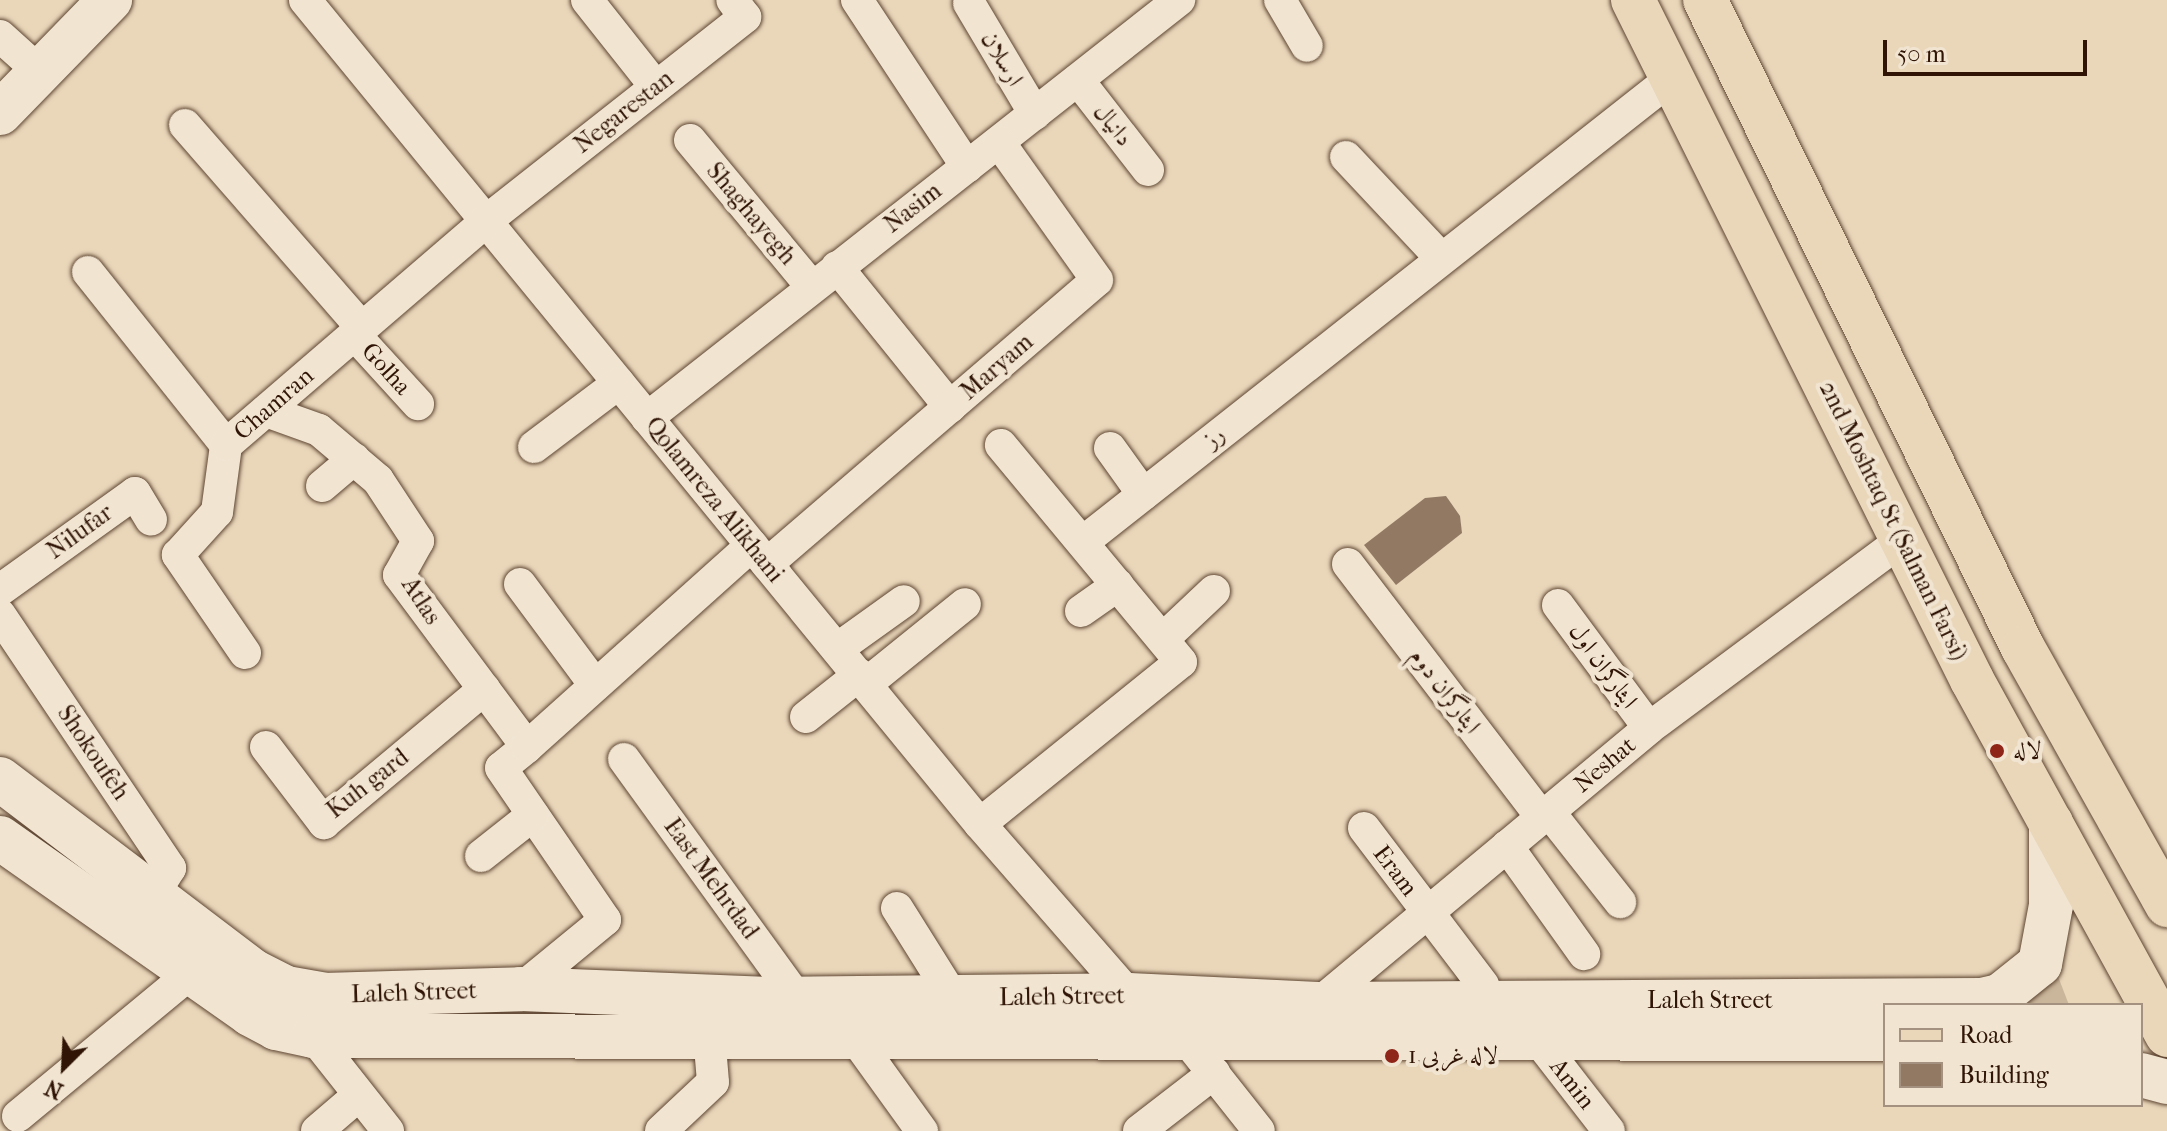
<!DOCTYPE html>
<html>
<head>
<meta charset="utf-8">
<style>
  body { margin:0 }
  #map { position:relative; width:2167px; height:1131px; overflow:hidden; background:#ead7ba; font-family:"IM FELL French Canon",Amiri,serif }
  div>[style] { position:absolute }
  .green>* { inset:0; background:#cab69b }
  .building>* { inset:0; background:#917963 }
  .roads { filter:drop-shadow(0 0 2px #5e4532) drop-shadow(0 0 2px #5e4532) }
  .minor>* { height:32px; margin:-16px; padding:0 16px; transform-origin:16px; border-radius:16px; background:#f1e5d2 }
  .secondary>* { height:44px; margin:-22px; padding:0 22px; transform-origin:22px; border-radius:22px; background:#f1e5d2 }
  .primary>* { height:44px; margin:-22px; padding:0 22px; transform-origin:22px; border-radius:22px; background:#ead7ba }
  .dots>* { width:22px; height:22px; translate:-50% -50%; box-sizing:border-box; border:4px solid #f1e5d2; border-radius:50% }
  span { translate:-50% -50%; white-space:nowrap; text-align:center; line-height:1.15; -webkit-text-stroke:8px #f1e5d2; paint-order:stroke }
  .street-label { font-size:24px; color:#301405 }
  .poi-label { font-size:24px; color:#301405 }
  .left { translate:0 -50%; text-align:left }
  .legend { position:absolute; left:1883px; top:1003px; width:260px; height:104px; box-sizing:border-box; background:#f1e5d2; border:2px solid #a49180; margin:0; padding:10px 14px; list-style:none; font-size:24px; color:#301405 }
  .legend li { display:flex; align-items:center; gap:16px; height:40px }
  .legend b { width:40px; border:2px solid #a49180 }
  .north { position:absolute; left:24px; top:1027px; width:80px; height:80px; -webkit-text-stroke:6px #f1e5d2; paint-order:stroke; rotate:204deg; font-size:22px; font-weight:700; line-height:32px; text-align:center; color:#301405 }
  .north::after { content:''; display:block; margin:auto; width:28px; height:36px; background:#301405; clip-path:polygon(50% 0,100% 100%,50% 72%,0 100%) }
  .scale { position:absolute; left:1883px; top:40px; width:204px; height:36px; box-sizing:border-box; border:4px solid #301405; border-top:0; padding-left:10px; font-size:24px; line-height:28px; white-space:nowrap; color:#301405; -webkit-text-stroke:6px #f1e5d2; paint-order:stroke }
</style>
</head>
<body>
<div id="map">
  <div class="green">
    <div style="clip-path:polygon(2051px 958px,2069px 1005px,1985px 1005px)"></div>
  </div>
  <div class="building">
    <div style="clip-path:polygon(1446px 496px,1460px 516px,1462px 533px,1396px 585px,1364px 545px,1425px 498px)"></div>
  </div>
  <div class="roads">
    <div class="minor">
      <div style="left:305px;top:0;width:1065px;rotate:50.68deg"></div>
      <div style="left:980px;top:824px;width:227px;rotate:48.9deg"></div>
      <div style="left:587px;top:0;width:111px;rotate:51.6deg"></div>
      <div style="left:857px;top:0;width:200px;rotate:56.6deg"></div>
      <div style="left:1280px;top:0;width:53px;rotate:59.6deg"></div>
      <div style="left:969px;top:3px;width:129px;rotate:59.3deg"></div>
      <div style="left:0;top:36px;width:54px;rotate:42deg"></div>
      <div style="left:1078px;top:80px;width:114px;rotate:52.1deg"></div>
      <div style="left:185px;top:125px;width:269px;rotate:48.9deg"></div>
      <div style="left:690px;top:140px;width:191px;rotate:50.3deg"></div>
      <div style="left:1346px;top:157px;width:137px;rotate:46.8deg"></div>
      <div style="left:837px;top:267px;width:180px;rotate:51.1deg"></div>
      <div style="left:88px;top:272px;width:221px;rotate:51.4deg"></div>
      <div style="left:354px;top:334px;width:95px;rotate:47.6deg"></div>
      <div style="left:266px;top:411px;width:56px;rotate:19.7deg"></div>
      <div style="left:319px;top:430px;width:77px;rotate:40.3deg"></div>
      <div style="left:378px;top:480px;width:73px;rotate:56.7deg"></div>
      <div style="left:418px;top:541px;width:39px;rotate:119deg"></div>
      <div style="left:399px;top:575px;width:214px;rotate:53.3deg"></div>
      <div style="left:527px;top:747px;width:33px;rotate:141deg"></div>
      <div style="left:501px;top:768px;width:184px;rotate:55.6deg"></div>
      <div style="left:605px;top:920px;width:109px;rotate:140.6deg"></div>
      <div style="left:647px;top:418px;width:677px;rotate:-38.16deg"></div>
      <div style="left:534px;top:447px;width:106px;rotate:-37deg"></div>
      <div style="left:1110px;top:448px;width:57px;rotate:54.3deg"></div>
      <div style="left:322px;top:486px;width:42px;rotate:-40.2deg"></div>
      <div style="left:1083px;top:542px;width:750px;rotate:-38.23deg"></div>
      <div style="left:767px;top:564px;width:435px;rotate:-40.7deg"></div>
      <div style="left:1097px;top:280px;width:169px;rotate:-125.4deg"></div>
      <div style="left:1348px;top:564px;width:320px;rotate:52.6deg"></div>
      <div style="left:520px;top:584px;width:126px;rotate:53.4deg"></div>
      <div style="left:0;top:590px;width:166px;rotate:-35.7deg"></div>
      <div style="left:135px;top:493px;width:31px;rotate:59deg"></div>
      <div style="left:1558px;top:605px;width:153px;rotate:53.5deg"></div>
      <div style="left:1081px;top:611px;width:45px;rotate:-35.1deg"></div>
      <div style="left:0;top:615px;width:305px;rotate:56.1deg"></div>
      <div style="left:170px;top:868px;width:28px;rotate:122deg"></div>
      <div style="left:1163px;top:639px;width:70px;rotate:-43.3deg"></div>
      <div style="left:837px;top:649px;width:82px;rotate:-35.6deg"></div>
      <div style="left:245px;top:653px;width:119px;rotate:-124.4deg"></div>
      <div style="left:178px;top:555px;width:58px;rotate:-47.8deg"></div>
      <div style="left:217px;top:512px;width:68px;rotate:-82.3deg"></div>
      <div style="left:226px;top:445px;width:343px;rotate:-40.7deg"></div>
      <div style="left:486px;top:221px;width:330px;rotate:-38.2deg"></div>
      <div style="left:745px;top:17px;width:21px;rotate:-127deg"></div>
      <div style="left:866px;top:684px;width:127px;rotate:-38.9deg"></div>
      <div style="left:806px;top:717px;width:68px;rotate:-38.4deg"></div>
      <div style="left:266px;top:747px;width:96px;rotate:52.7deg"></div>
      <div style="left:324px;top:823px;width:209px;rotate:-39.9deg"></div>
      <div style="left:527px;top:747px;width:302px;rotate:-41.9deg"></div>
      <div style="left:624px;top:759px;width:296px;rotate:54.1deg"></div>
      <div style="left:1549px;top:812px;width:115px;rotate:51.7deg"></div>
      <div style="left:980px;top:824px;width:258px;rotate:-38.9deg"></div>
      <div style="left:1181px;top:662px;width:282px;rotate:-129.7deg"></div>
      <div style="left:1364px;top:828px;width:197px;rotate:52.8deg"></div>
      <div style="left:1507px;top:846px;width:133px;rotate:54.5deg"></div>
      <div style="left:481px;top:856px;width:66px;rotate:-38.3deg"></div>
      <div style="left:897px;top:908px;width:107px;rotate:57.9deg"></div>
      <div style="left:1318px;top:1004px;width:431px;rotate:-39.8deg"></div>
      <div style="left:1649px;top:728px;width:315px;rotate:-36.6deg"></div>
      <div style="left:852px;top:1034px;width:120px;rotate:54.2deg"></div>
      <div style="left:1183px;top:1035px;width:122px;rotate:51.6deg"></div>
      <div style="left:313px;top:1036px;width:121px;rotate:51.7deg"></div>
      <div style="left:1536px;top:1037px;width:119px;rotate:52.2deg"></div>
      <div style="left:18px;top:1116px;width:224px;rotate:-39.6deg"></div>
      <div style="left:317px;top:1131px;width:55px;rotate:-40.6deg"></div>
      <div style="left:661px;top:1131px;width:71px;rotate:-43.3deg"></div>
      <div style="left:713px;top:1082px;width:48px;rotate:-94.8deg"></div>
      <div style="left:1139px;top:1131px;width:95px;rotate:-37.7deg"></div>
    </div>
    <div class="secondary">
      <div style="left:0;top:113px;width:158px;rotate:-45.8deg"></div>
      <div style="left:0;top:779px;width:318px;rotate:37.2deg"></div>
      <div style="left:253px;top:971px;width:37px;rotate:27deg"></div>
      <div style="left:286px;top:988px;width:39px;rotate:10deg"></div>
      <div style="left:324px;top:995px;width:197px;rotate:-1.7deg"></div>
      <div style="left:521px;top:989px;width:248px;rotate:2.3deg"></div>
      <div style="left:769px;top:999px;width:360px;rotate:-0.6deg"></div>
      <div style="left:1129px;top:995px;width:189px;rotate:2.7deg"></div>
      <div style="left:1318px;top:1004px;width:664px;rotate:-0.35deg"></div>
      <div style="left:1982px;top:1000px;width:18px;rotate:-13deg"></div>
      <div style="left:2000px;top:996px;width:51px;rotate:-38.7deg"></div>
      <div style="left:2040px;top:964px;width:60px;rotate:-79.4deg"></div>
      <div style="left:2051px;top:905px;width:82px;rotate:-90deg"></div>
      <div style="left:0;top:838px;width:306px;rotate:35.1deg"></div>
      <div style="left:250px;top:1014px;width:30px;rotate:28deg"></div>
      <div style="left:276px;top:1028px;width:38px;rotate:12deg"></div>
      <div style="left:313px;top:1036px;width:1572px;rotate:0.11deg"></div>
      <div style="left:2141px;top:1075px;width:27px;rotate:15deg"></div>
    </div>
    <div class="primary">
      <div style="left:1633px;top:0;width:760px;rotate:63.5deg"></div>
      <div style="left:1972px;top:680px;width:405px;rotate:61.2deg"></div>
      <div style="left:1705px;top:0;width:722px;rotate:63.86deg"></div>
      <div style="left:2023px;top:648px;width:295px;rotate:60.7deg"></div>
    </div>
  </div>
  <div class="dots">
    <div style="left:1997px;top:751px;background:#8f2418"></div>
    <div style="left:1392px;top:1056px;background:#8f2418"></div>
  </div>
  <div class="street-label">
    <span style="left:1002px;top:59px;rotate:59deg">ارسلان</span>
    <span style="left:624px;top:112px;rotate:-38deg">Negarestan</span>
    <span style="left:1113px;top:125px;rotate:52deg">دانیال</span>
    <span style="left:913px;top:208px;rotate:-38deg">Nasim</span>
    <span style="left:751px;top:214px;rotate:50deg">Shaghayegh</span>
    <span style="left:997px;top:367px;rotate:-41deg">Maryam</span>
    <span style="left:386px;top:369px;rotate:48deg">Golha</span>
    <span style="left:274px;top:404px;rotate:-41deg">Chamran</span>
    <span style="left:1214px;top:437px;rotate:-39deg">رز</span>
    <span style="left:714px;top:500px;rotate:51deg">Qolamreza Alikhani</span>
    <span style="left:1893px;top:521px;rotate:64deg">2nd Moshtaq St (Salman Farsi)</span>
    <span style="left:80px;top:532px;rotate:-36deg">Nilufar</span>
    <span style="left:421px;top:601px;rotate:57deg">Atlas</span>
    <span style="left:1603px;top:666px;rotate:54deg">ایثارگران اول</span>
    <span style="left:1445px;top:691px;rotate:53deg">ایثارگران دوم</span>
    <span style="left:93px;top:753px;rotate:56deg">Shokoufeh</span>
    <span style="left:1605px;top:765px;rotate:-40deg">Neshat</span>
    <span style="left:368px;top:784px;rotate:-38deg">Kuh gard</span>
    <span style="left:1395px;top:871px;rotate:53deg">Eram</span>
    <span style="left:711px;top:879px;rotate:54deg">East Mehrdad</span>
    <span style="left:414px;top:993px;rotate:-2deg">Laleh Street</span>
    <span style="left:1062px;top:997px;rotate:-1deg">Laleh Street</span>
    <span style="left:1710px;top:1001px">Laleh Street</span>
    <span style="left:1572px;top:1084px;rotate:52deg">Amin</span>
  </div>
  <div class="poi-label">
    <span class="left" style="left:2013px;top:751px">لاله</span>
    <span class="left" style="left:1408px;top:1056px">لاله غربی 1</span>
  </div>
  <ul class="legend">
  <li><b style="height:10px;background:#ead7ba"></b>Road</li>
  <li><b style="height:22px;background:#917963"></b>Building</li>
  </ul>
  <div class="north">N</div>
  <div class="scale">50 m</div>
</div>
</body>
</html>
